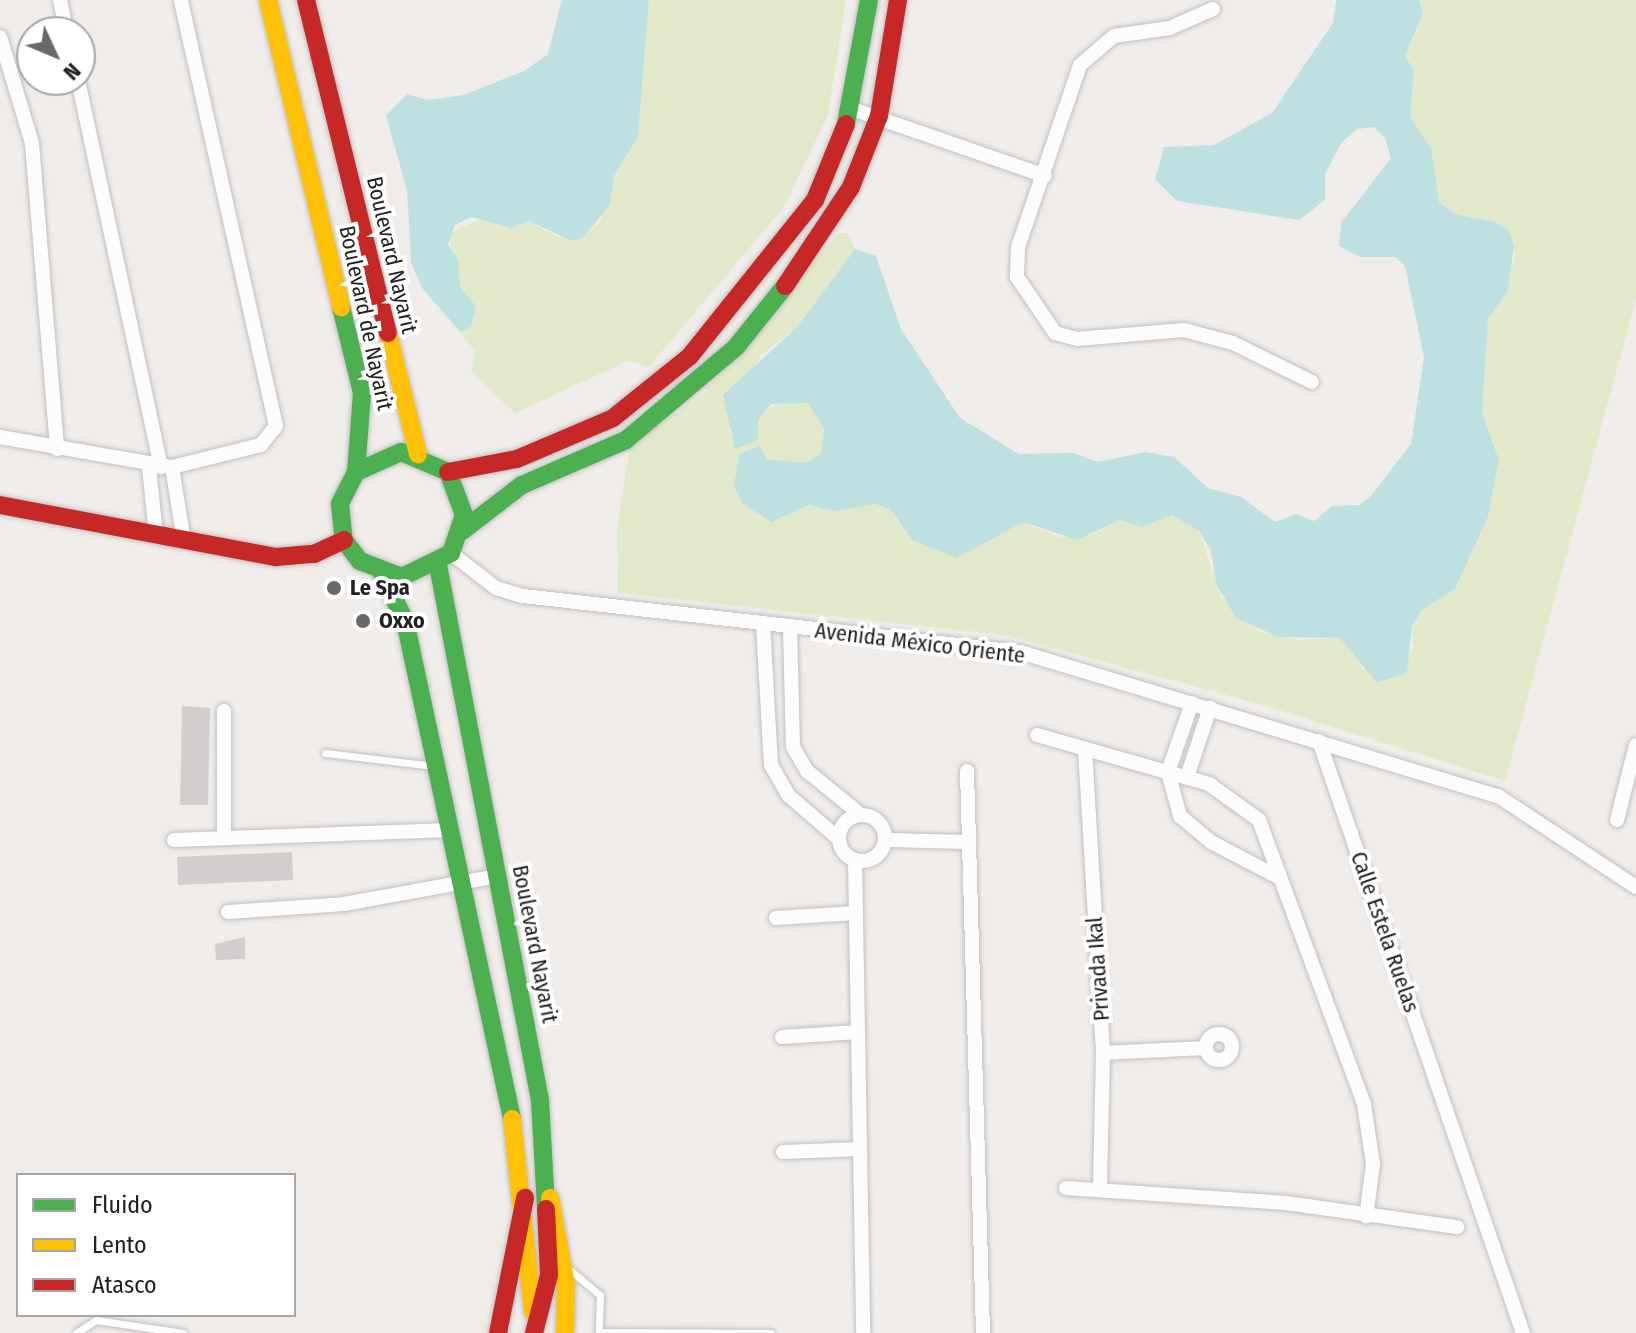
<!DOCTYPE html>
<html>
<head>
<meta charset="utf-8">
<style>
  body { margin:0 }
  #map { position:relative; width:1636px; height:1333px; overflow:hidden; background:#efecea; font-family:"Fira Sans Condensed",sans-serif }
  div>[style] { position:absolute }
  .grass>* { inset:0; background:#e2e9cb }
  .water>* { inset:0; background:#bfe0e0 }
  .building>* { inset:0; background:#d2cecd }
  .roads { filter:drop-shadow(0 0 2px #c2c1c0) drop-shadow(0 0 2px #c2c1c0) }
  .lane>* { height:7px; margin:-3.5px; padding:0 3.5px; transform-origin:3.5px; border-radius:3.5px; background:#fdfcfc }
  .street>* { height:14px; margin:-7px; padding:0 7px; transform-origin:7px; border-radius:7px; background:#fdfcfc }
  .street>.ring { margin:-7px; padding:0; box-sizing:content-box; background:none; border:14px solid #fdfcfc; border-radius:50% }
  .fast>* { height:18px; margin:-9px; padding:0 9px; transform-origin:9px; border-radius:9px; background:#4caf50 }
  .slow>* { height:18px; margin:-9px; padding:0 9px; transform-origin:9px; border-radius:9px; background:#ffc107 }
  .jam>* { height:18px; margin:-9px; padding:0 9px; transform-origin:9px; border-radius:9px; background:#c62828 }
  .dots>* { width:22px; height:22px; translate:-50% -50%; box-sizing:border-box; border:4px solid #fff; border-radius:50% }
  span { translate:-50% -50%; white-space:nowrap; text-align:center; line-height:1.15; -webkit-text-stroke:8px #fff; paint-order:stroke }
  .street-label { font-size:22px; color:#212121 }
  .poi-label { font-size:22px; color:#212121; font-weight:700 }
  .left { translate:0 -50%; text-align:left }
  .legend { position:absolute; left:16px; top:1173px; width:280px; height:144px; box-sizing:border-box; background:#fff; border:2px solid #a6a6a6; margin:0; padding:10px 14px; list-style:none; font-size:24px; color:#212121 }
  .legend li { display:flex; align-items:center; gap:16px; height:40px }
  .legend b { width:40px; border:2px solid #a6a6a6 }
  .north { position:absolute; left:16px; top:16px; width:80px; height:80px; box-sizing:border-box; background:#fff; border:2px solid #a6a6a6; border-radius:50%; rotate:134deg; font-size:22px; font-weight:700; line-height:32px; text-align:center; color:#212121 }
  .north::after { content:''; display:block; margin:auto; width:28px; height:36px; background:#696867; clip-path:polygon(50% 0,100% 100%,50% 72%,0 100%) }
</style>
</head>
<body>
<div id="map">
  <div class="grass">
    <div style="clip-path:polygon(649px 0,846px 0,828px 115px,784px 207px,649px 367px,628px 361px,515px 413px,471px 372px,475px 351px,460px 332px,476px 306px,460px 287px,448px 234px,484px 217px,499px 226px,528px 221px,558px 237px,584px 237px,601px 220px,615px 174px,638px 137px)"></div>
    <div style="clip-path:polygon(1419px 0,1636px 0,1636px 299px,1505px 781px,1263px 705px,1005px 635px,618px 593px,617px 528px,630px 445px,702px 395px,839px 233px,848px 233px,855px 249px,797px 327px,760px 356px,729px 430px,736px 448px,763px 409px,792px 401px,808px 403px,824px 429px,821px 453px,806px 463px,767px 459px,760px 447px,771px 522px,809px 505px,835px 511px,875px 504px,890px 509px,905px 533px,987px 539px,1023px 522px,1059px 537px,1092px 535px,1120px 520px,1142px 527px,1172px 515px,1199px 531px,1221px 597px,1258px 631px,1297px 640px,1340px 638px,1362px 660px,1361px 670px,1413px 649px,1412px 627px,1423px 609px,1455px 589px,1488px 517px,1499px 461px,1482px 413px,1488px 319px,1514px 263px,1514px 246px,1495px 222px,1455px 215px,1439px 202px,1428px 141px,1414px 132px,1410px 117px,1414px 71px,1405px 57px,1423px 13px)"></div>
  </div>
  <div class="water">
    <div style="clip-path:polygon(562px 0,649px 0,638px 137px,615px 174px,609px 206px,584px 237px,572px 241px,529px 221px,511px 228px,471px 217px,455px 225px,448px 245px,458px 259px,460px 287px,476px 306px,471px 327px,460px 332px,422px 288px,411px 262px,407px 191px,386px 115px,407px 94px,428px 100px,464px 95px,524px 71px,548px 54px)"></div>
    <div style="clip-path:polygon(1336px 0,1419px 0,1423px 13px,1405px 56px,1414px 71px,1410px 117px,1431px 148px,1439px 202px,1455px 214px,1495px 222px,1509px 231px,1514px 246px,1508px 290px,1488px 319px,1482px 413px,1499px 460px,1488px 517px,1455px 589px,1423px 609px,1412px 626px,1407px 673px,1377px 683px,1340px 638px,1278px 637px,1236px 618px,1216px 584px,1211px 551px,1199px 531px,1172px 515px,1142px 527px,1120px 520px,1077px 540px,1023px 522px,957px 558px,912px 540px,890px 509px,875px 504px,834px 511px,809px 505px,771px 522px,742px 503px,734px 485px,739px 454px,760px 446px,767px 459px,806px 463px,821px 453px,824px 429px,808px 403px,771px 404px,758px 420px,758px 440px,735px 449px,723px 395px,797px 327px,855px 249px,876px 256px,901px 329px,960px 418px,1019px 454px,1073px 453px,1098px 462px,1146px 452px,1174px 457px,1208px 488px,1241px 497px,1275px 522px,1296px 514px,1314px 521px,1332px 506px,1359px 505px,1371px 496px,1411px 444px,1424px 357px,1405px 266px,1396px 257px,1360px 257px,1339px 246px,1341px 223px,1391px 158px,1385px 138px,1374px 127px,1357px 129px,1341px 143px,1325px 174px,1325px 200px,1299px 220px,1177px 201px,1155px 179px,1164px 147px,1214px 145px,1272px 113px,1333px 23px)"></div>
  </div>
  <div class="building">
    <div style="clip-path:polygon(182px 706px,210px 708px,208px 805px,180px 805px)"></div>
    <div style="clip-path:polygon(292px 852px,293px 880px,178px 885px,177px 857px)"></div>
    <div style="clip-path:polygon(245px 937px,245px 959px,216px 960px,215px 944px)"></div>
  </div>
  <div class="roads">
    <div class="lane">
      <div style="left:325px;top:753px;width:110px;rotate:6.8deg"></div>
      <div style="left:570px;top:1270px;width:39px;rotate:40deg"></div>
      <div style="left:600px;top:1295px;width:38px;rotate:92deg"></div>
      <div style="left:599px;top:1332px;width:172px;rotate:0.3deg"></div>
      <div style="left:76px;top:1333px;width:24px;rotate:-33deg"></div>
      <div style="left:96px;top:1320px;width:88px;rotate:8.5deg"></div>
    </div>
    <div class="street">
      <div style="left:60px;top:0;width:33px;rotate:78deg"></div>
      <div style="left:1213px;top:9px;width:47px;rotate:156.2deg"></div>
      <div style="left:1170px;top:28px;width:57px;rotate:171.9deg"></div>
      <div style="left:1114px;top:36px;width:45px;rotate:139.5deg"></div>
      <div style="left:1080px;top:65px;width:192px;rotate:108.8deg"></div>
      <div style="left:1018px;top:247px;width:30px;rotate:92deg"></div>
      <div style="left:1017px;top:277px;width:68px;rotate:55.8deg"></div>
      <div style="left:1055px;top:333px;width:23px;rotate:15deg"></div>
      <div style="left:1077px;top:339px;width:107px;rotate:-4.8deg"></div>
      <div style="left:1184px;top:330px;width:51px;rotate:14.9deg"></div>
      <div style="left:1233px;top:343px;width:88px;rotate:26.3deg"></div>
      <div style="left:0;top:37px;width:111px;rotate:73.2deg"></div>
      <div style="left:32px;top:143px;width:307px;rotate:85.3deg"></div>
      <div style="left:78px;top:80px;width:396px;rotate:77.9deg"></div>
      <div style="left:852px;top:109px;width:204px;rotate:19.1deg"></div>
      <div style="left:0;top:437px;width:175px;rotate:9.9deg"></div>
      <div style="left:172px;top:467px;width:92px;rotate:-13.9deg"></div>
      <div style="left:261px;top:445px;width:24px;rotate:-52deg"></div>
      <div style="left:276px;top:426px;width:436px;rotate:-102.6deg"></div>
      <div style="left:149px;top:467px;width:68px;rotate:84.1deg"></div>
      <div style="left:172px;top:467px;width:75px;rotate:80.8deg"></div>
      <div style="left:451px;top:553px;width:57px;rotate:37.9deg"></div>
      <div style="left:496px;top:588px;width:28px;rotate:17deg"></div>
      <div style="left:523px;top:596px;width:500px;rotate:6.43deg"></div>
      <div style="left:1020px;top:652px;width:499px;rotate:16.8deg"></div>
      <div style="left:1498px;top:796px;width:165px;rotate:33.4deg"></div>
      <div style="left:763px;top:623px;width:142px;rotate:86.8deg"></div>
      <div style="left:771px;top:765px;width:34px;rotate:60deg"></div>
      <div style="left:788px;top:795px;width:67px;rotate:40.8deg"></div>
      <div style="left:790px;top:626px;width:121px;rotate:88.6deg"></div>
      <div style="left:793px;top:747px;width:28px;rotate:60deg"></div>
      <div style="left:807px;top:771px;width:68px;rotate:39.1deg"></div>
      <div style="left:1192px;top:703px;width:73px;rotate:109.2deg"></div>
      <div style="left:1168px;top:772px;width:46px;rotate:74.7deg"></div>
      <div style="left:1180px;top:816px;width:40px;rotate:40deg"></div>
      <div style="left:1211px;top:842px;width:78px;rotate:27.6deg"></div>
      <div style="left:1037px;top:735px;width:179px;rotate:15.9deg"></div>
      <div style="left:1209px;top:784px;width:62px;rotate:35.8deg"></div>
      <div style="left:1259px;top:820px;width:303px;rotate:69.7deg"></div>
      <div style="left:1364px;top:1104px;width:61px;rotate:81.5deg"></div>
      <div style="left:1373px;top:1164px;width:53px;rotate:97.5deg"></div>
      <div style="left:1319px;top:741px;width:626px;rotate:70.99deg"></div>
      <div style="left:1085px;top:749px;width:305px;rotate:86.6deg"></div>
      <div style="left:1103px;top:1053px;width:135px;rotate:91.3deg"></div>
      <div style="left:967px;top:771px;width:562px;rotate:88.37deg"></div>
      <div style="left:1187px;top:777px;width:73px;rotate:-71.6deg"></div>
      <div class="ring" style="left:839px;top:815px;width:32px;height:32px"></div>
      <div style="left:1617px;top:820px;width:77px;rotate:-75.8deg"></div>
      <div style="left:224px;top:838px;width:127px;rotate:-90deg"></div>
      <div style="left:174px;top:840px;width:276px;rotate:-2.1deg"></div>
      <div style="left:886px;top:840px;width:83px;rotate:1.4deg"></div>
      <div style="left:855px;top:860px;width:473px;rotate:89deg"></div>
      <div style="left:228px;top:912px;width:116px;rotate:-3.9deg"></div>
      <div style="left:344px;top:904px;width:157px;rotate:-10.3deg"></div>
      <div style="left:776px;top:918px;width:80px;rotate:-3.6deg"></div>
      <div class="ring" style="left:1206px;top:1034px;width:12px;height:12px"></div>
      <div style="left:782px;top:1037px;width:76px;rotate:-3.8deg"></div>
      <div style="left:1103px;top:1053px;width:102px;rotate:-2.8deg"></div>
      <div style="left:783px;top:1152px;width:77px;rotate:-2.2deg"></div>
      <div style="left:1066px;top:1188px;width:221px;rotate:3.9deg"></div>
      <div style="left:1286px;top:1203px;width:173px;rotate:8deg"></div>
    </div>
    <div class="fast">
      <div style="left:846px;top:124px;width:126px;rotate:-79.5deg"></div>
      <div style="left:341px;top:307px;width:89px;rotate:76.3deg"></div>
      <div style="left:362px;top:393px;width:79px;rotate:94.3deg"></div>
      <div style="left:356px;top:472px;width:36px;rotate:117deg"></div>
      <div style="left:340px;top:504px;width:36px;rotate:84deg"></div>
      <div style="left:344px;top:540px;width:26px;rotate:53deg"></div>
      <div style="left:360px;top:561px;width:45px;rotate:20.9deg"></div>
      <div style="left:402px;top:577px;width:55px;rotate:-26.1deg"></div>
      <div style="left:451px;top:553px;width:40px;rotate:-71.1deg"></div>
      <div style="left:464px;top:515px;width:46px;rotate:-110.4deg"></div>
      <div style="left:448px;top:472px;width:51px;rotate:-156.9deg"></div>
      <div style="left:401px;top:452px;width:49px;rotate:156deg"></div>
      <div style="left:462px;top:531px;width:76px;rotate:-37.5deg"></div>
      <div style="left:522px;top:485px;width:113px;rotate:-23.4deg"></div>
      <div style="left:626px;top:440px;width:144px;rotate:-40.2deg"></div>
      <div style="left:736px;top:347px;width:78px;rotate:-51.2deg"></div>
      <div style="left:438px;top:565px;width:545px;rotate:79.21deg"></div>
      <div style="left:540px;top:1100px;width:109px;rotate:86.8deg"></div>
      <div style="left:382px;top:574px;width:52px;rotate:63.9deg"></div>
      <div style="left:405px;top:621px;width:509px;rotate:77.87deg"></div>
    </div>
    <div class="slow">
      <div style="left:268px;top:0;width:316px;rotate:76.6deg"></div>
      <div style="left:388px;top:333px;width:125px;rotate:76.1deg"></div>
      <div style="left:512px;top:1119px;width:194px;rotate:83.8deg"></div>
      <div style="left:550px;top:1198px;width:87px;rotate:79.5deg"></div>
      <div style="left:566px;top:1284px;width:49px;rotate:91.2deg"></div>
    </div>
    <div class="jam">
      <div style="left:306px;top:0;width:343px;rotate:76.2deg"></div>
      <div style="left:785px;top:286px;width:119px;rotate:-56.3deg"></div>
      <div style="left:851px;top:187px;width:76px;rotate:-68.5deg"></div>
      <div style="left:879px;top:116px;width:118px;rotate:-80.7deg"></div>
      <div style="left:448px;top:472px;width:70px;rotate:-10.7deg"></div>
      <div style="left:517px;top:459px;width:104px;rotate:-23.1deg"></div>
      <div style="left:613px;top:418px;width:99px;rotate:-38.8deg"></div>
      <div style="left:690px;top:356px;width:200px;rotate:-51.3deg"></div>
      <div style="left:815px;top:200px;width:82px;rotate:-67.8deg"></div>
      <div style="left:0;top:505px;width:281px;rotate:10.7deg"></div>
      <div style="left:276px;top:557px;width:38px;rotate:-5deg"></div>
      <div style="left:314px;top:554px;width:33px;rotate:-25deg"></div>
      <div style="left:498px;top:1333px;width:138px;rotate:-78.7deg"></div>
      <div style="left:534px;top:1333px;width:60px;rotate:-75.5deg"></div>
      <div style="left:549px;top:1275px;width:66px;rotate:-92.6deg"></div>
    </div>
  </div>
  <div class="dots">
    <div style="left:334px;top:588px;background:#696867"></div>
    <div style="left:363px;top:621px;background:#696867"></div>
  </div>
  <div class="street-label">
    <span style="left:392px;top:255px;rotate:77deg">Boulevard Nayarit</span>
    <span style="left:366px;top:318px;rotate:78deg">Boulevard de Nayarit</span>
    <span style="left:920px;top:643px;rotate:7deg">Avenida México Oriente</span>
    <span style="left:1385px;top:932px;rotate:71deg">Calle Estela Ruelas</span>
    <span style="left:535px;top:944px;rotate:79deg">Boulevard Nayarit</span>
    <span style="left:1098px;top:969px;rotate:-94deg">Privada Ikal</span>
  </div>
  <div class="poi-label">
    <span class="left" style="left:350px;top:588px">Le Spa</span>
    <span class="left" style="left:379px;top:621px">Oxxo</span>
  </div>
  <ul class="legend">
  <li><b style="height:10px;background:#4caf50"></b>Fluido</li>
  <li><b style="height:10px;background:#ffc107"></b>Lento</li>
  <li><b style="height:10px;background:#c62828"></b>Atasco</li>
  </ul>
  <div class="north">N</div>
</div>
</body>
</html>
